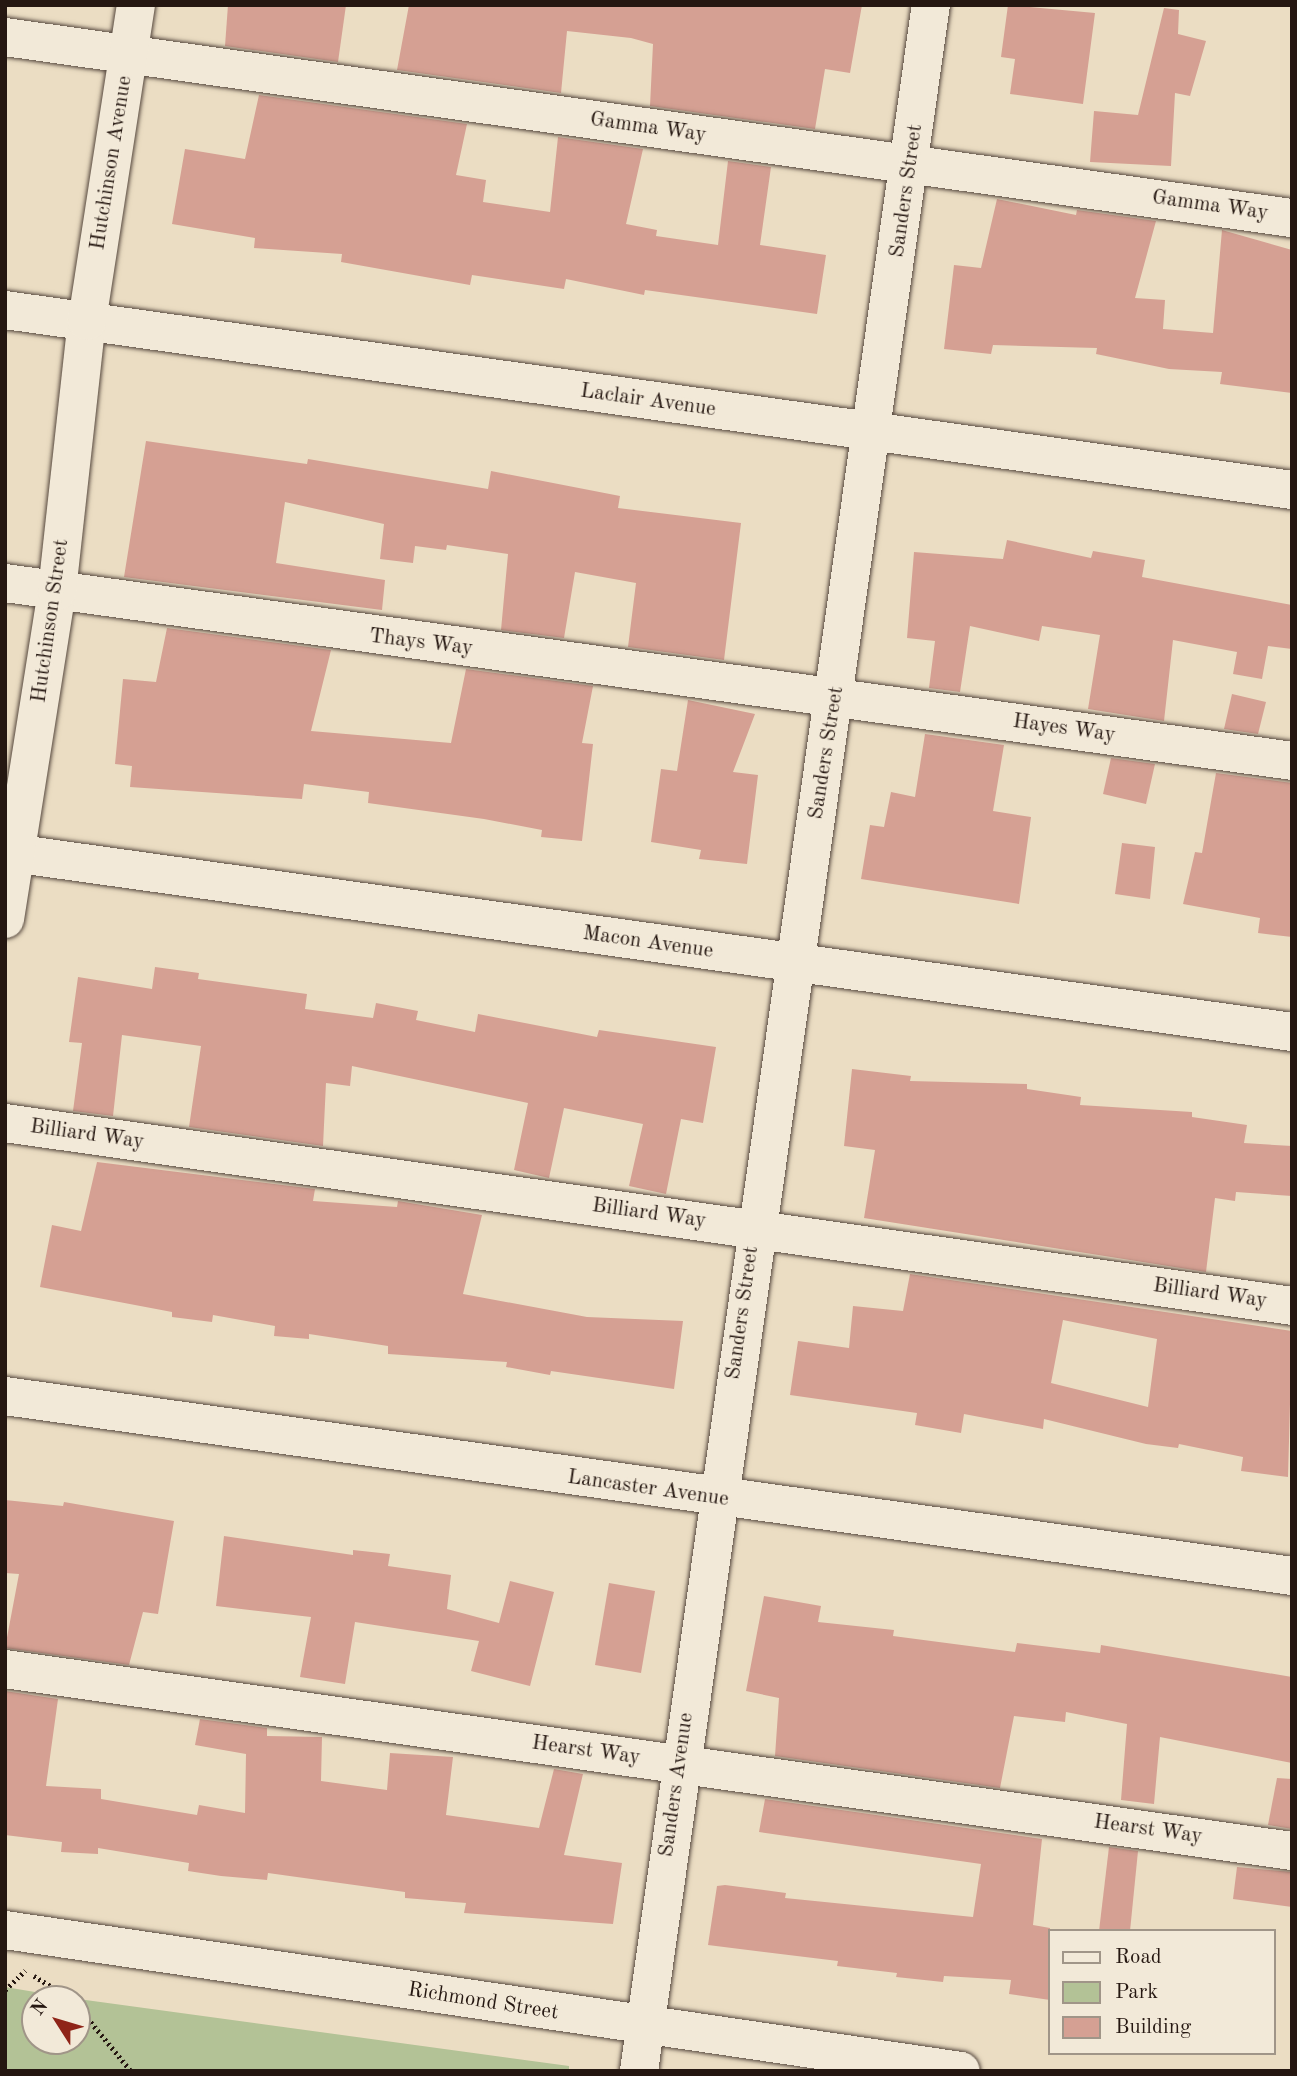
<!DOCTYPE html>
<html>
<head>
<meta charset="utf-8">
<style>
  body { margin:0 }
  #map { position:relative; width:1297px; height:2076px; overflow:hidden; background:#ebddc3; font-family:"Old Standard TT",serif }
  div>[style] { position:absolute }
  .green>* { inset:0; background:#b3c296 }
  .building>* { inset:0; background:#d5a093 }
  .path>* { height:4.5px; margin-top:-2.25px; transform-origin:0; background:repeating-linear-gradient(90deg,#251711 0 2px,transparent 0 5.5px) }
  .roads { filter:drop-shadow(0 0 2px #56483e) drop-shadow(0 0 2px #56483e) }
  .minor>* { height:38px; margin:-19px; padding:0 19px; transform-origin:19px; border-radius:19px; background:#f2e9d8 }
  span { translate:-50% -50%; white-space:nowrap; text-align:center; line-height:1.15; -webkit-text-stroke:5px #f2e9d8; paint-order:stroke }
  .street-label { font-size:21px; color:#251711 }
  .frame { position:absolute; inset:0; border:7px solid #251711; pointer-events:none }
  .legend { position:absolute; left:1048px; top:1929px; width:228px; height:126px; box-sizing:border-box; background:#f2e9d8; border:2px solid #a09588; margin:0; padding:9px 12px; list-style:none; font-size:21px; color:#251711 }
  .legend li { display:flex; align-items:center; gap:14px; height:35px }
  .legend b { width:35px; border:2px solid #a09588 }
  .north { position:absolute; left:21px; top:1985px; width:70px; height:70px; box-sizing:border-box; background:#f2e9d8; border:2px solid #a09588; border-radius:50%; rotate:307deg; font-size:19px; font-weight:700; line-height:28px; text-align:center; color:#251711 }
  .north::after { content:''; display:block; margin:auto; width:24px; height:32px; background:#8f2418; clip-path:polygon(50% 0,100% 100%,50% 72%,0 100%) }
</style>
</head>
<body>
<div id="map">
  <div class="green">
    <div style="clip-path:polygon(evenodd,5px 1987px,71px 1998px,569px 2066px,569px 2071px,5px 2071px,5px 1987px,35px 1999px,77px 1999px,77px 2041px,35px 2041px,35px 1999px)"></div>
  </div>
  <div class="building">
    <div style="clip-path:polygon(228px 5px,346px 5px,338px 62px,225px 46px)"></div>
    <div style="clip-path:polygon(409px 5px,862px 5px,850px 73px,825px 69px,815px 129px,650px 106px,653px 44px,631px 38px,567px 31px,561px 93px,397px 70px)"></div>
    <div style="clip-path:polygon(1008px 5px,1095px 13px,1083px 104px,1010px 94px,1015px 59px,1001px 57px)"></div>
    <div style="clip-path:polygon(1164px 8px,1179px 10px,1178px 34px,1206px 41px,1190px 96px,1175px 93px,1171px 166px,1090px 162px,1094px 111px,1138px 115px)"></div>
    <div style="clip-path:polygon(259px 95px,467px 124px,456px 175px,486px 180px,483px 202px,550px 212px,558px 137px,643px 149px,626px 224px,657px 230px,656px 236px,718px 245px,728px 161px,771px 167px,760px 245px,826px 255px,817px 314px,645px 290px,644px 295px,566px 279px,564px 289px,472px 275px,470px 285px,341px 262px,342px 254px,254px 248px,255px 238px,172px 224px,185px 149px,245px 159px)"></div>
    <div style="clip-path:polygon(997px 199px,1076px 215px,1077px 210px,1156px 221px,1135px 298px,1165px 300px,1163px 329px,1213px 333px,1222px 230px,1292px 250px,1292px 393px,1220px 384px,1222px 372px,1169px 369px,1096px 354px,1097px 348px,993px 345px,991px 354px,944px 349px,954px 265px,981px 268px)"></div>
    <div style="clip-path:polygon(146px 441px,307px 464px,308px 459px,488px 489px,491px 471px,620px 496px,618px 508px,741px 523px,724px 660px,628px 647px,636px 583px,575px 572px,564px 638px,501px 630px,508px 554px,447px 545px,446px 550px,415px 546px,413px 563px,380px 559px,384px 524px,285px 502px,276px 563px,385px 580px,382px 610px,124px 577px)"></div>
    <div style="clip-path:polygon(1007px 540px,1091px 558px,1093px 551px,1145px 560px,1142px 577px,1292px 605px,1292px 649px,1268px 646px,1262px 679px,1233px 674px,1237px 652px,1173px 640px,1164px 721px,1088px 709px,1100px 635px,1042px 626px,1039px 641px,970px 626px,960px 692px,929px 688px,935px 641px,907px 638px,914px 552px,1003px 559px)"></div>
    <div style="clip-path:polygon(167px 628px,331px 650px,311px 731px,451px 743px,466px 669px,593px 686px,582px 743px,593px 744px,582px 841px,541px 837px,542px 830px,484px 819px,368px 803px,369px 792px,304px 784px,302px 799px,130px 787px,132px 766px,115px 764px,123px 679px,156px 682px)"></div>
    <div style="clip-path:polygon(1232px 694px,1266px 702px,1258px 734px,1224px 729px)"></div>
    <div style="clip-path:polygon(688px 700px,755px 714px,733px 772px,758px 775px,747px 864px,699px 859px,701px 850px,651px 842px,661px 769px,677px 771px)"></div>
    <div style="clip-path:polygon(925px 734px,1004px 745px,993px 811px,1031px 817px,1019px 904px,861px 879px,870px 825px,884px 827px,891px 792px,915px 797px)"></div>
    <div style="clip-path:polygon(1111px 758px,1155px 764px,1146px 804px,1103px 794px)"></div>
    <div style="clip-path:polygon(1216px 773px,1292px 783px,1292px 937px,1258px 933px,1260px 918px,1183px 904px,1195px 852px,1202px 853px)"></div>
    <div style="clip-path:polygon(1122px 843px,1155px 847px,1150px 899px,1115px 894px)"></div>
    <div style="clip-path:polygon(155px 967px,199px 973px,198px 979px,307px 994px,305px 1009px,373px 1018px,376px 1003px,418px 1011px,416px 1020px,475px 1032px,478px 1014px,597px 1037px,599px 1030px,716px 1047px,703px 1123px,681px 1119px,666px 1194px,629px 1186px,643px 1124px,564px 1108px,549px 1178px,514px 1170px,528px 1103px,352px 1066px,350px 1086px,326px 1083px,323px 1146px,189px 1127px,201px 1046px,122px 1035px,113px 1116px,73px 1111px,82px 1043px,69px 1042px,78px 977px,152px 989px)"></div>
    <div style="clip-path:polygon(852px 1069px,911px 1076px,910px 1081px,1027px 1084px,1027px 1089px,1081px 1097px,1080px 1105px,1192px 1112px,1192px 1117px,1247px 1125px,1244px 1143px,1292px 1146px,1292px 1196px,1236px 1192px,1235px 1201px,1215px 1198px,1206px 1272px,864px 1218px,875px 1150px,844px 1146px)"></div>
    <div style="clip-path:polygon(97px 1162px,315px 1189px,313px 1201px,397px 1207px,398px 1201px,482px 1215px,463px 1294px,587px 1317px,683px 1321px,674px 1389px,551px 1371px,550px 1375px,506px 1367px,507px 1362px,388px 1354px,388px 1346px,309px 1334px,309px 1339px,274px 1336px,275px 1326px,213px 1315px,212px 1322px,172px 1317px,172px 1312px,40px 1287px,52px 1225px,81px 1231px)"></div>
    <div style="clip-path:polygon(evenodd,910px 1274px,1292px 1331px,1288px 1477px,1241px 1471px,1243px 1457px,1179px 1444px,1178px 1448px,1146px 1444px,1044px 1419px,1043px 1429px,964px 1414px,961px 1433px,915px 1425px,917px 1413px,790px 1395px,798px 1341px,849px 1348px,853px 1306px,903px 1311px,910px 1274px,1063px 1320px,1157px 1339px,1148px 1407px,1051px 1383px,1063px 1320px)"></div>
    <div style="clip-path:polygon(5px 1500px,63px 1506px,64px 1502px,174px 1521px,158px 1614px,143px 1612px,129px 1665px,5px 1648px,19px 1574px,5px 1573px)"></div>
    <div style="clip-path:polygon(224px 1536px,353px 1555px,353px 1550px,390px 1554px,388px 1566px,451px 1575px,447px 1609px,499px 1623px,510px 1581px,554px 1592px,530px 1686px,471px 1671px,479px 1641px,355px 1622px,345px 1684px,300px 1677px,311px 1617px,216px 1606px)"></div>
    <div style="clip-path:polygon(609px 1583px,655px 1591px,641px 1673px,595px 1665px)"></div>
    <div style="clip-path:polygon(764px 1596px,821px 1606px,818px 1622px,894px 1630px,893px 1636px,1015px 1652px,1017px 1643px,1100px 1653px,1101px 1645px,1292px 1677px,1292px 1763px,1160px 1737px,1154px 1804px,1121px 1800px,1127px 1724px,1066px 1712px,1065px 1722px,1014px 1716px,1000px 1788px,775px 1756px,779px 1698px,746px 1691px)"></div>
    <div style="clip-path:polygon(5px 1691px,58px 1699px,46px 1786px,101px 1789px,101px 1799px,197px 1815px,199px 1805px,245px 1813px,246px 1754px,195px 1745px,200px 1719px,267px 1728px,267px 1736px,322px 1737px,321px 1781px,387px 1790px,390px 1753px,453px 1757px,446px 1815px,539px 1828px,554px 1769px,583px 1774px,564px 1855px,622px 1863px,613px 1924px,464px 1913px,466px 1903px,405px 1898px,405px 1892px,268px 1873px,267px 1880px,221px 1876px,188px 1871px,189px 1863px,98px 1848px,98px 1854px,61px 1852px,62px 1842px,5px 1835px)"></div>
    <div style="clip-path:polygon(1277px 1778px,1292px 1779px,1292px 1829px,1268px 1825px)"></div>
    <div style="clip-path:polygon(765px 1799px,1042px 1839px,1033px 1925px,1050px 1928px,1050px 2000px,1009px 1994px,1011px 1980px,944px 1976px,943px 1982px,896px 1977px,897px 1973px,837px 1966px,838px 1961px,708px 1945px,717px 1886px,725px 1885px,786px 1893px,785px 1898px,973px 1917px,981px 1864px,759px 1832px)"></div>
    <div style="clip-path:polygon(1109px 1847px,1138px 1851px,1130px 1931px,1099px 1931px)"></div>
    <div style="clip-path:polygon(1237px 1867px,1292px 1872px,1292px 1907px,1233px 1899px)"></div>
  </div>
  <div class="path">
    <div style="left:34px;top:1976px;width:44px;rotate:31.2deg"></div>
    <div style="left:5px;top:1990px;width:28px;rotate:-44deg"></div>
    <div style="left:77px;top:2005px;width:85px;rotate:50.7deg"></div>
  </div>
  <div class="roads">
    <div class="minor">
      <div style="left:5px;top:37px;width:1300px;rotate:8.01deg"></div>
      <div style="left:5px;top:310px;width:1300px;rotate:7.96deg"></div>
      <div style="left:5px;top:583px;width:1299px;rotate:7.87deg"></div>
      <div style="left:5px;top:852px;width:1300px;rotate:7.96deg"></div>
      <div style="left:5px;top:919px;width:332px;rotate:-81deg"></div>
      <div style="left:57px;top:591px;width:272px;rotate:-83.7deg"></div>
      <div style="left:87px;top:321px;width:320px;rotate:-81.2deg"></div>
      <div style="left:5px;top:1123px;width:1300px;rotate:8.09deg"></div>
      <div style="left:5px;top:1396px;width:1300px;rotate:7.96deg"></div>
      <div style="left:5px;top:1669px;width:1300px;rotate:8.05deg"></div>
      <div style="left:5px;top:1930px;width:966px;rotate:8.39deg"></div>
      <div style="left:639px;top:2071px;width:2087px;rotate:-81.96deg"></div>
    </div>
  </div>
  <div class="street-label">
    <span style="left:648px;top:128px;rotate:8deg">Gamma Way</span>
    <span style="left:112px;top:163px;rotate:-81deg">Hutchinson Avenue</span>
    <span style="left:907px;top:191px;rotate:-82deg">Sanders Street</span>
    <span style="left:1210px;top:206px;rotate:8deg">Gamma Way</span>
    <span style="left:648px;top:401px;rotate:8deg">Laclair Avenue</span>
    <span style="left:51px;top:621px;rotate:-82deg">Hutchinson Street</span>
    <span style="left:421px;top:643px;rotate:7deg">Thays Way</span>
    <span style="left:1064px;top:729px;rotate:8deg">Hayes Way</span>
    <span style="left:827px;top:753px;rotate:-81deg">Sanders Street</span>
    <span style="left:648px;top:943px;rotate:8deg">Macon Avenue</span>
    <span style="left:87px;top:1135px;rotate:8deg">Billiard Way</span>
    <span style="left:649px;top:1214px;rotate:8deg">Billiard Way</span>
    <span style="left:1210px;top:1294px;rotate:8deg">Billiard Way</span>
    <span style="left:743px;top:1313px;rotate:-82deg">Sanders Street</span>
    <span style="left:648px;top:1489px;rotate:8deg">Lancaster Avenue</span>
    <span style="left:586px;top:1751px;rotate:8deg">Hearst Way</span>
    <span style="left:677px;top:1785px;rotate:-82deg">Sanders Avenue</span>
    <span style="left:1148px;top:1830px;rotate:8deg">Hearst Way</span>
    <span style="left:483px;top:2002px;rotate:9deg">Richmond Street</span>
  </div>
  <div class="frame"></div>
  <ul class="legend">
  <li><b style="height:9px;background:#f2e9d8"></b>Road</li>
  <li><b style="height:19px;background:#b3c296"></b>Park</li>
  <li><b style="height:19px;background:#d5a093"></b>Building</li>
  </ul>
  <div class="north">N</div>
</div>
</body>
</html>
